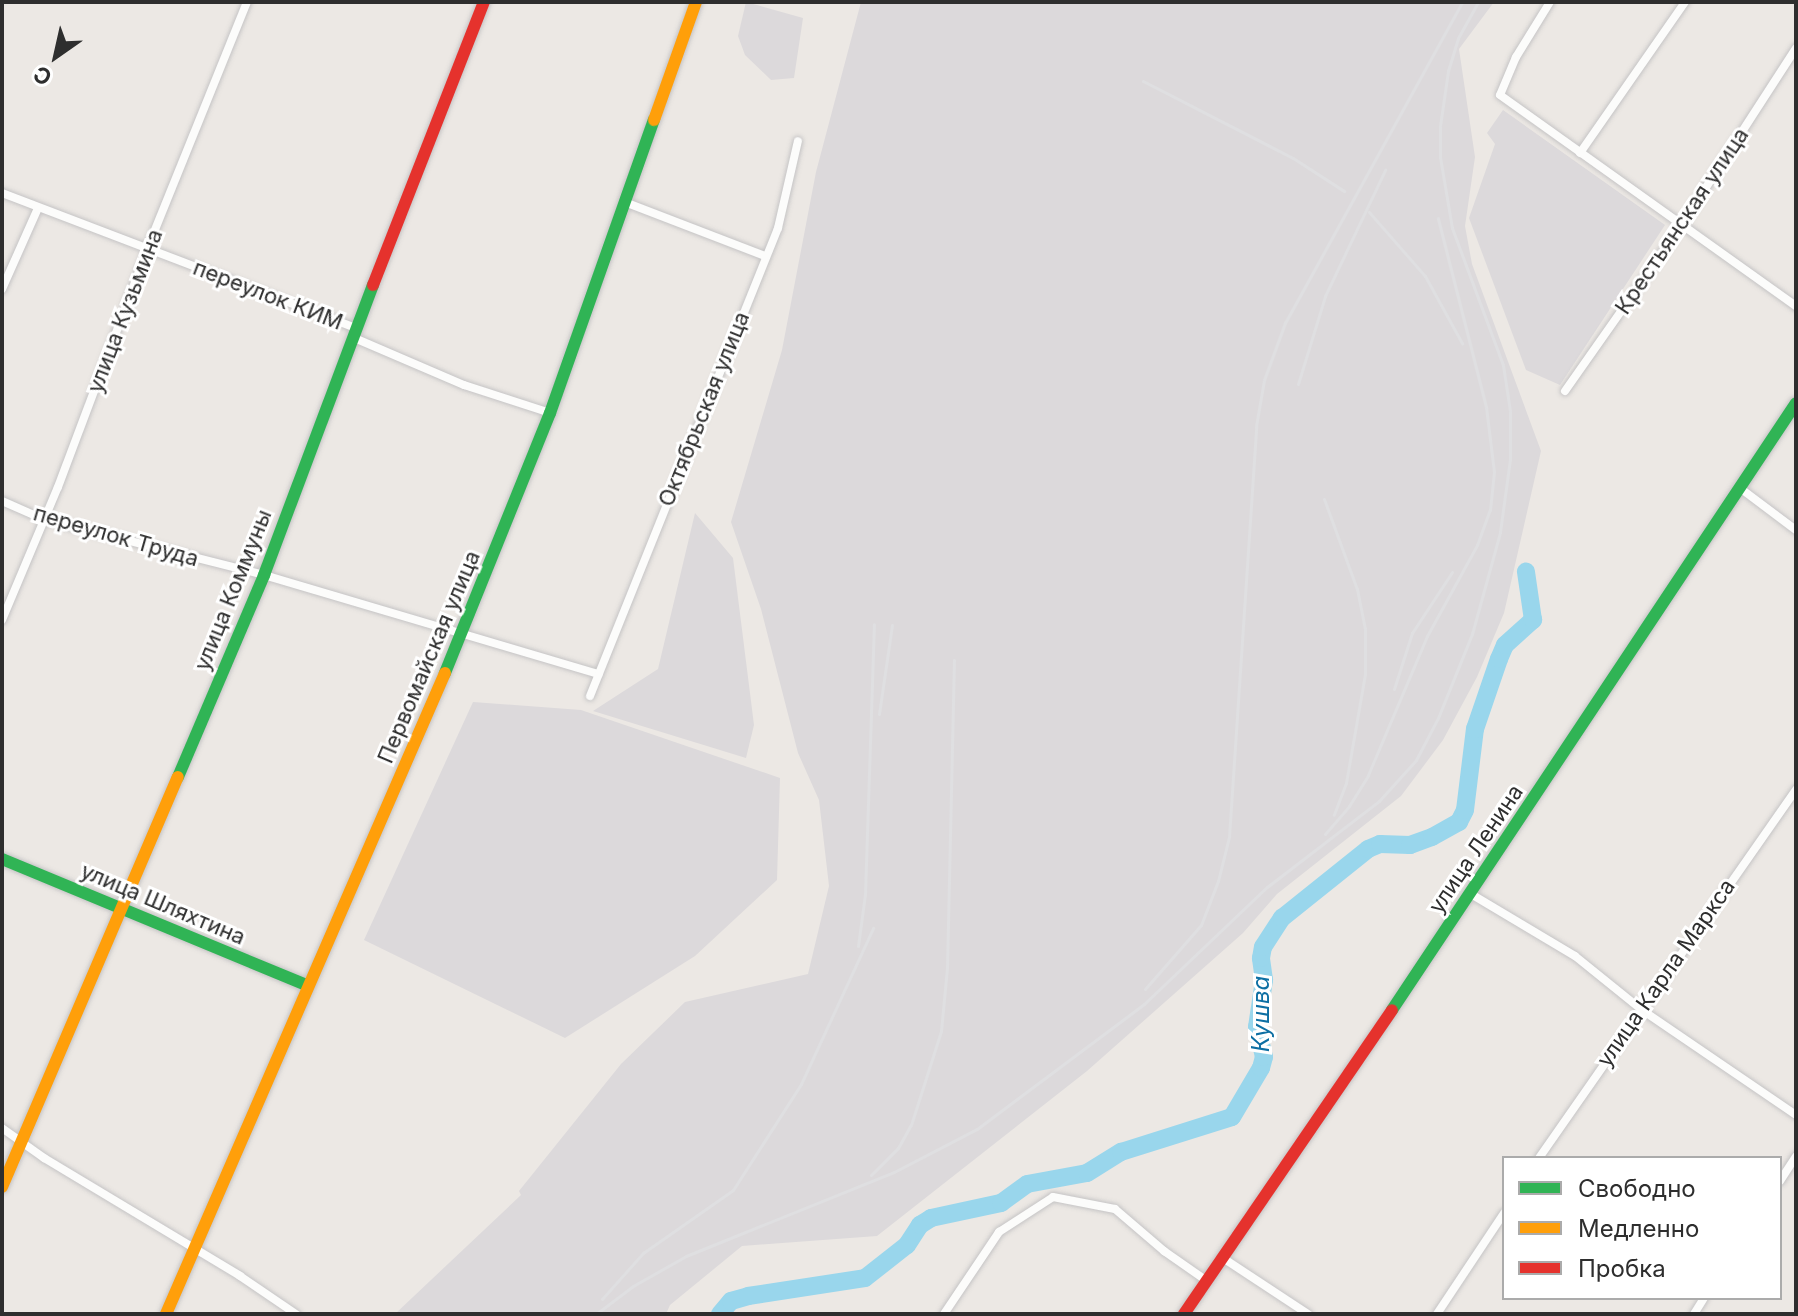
<!DOCTYPE html>
<html>
<head>
<meta charset="utf-8">
<style>
  body { margin:0 }
  #map { position:relative; width:1798px; height:1316px; overflow:hidden; background:#ece8e4; font-family:Inter,sans-serif }
  div>[style] { position:absolute }
  .industrial>* { inset:0; background:#dcd9db }
  .river>* { height:18px; margin:-9px; padding:0 9px; transform-origin:9px; border-radius:9px; background:#99d6ec }
  .roads { filter:drop-shadow(0 0 2px #c5c4c5) drop-shadow(0 0 2px #c5c4c5) }
  .street>* { height:8px; margin:-4px; padding:0 4px; transform-origin:4px; border-radius:4px; background:#fcfcfb }
  .fast>* { height:12px; margin:-6px; padding:0 6px; transform-origin:6px; border-radius:6px; background:#30b455 }
  .slow>* { height:12px; margin:-6px; padding:0 6px; transform-origin:6px; border-radius:6px; background:#ff9f0a }
  .jam>* { height:12px; margin:-6px; padding:0 6px; transform-origin:6px; border-radius:6px; background:#e5322d }
  .rail>* { height:3px; margin:-1.5px; padding:0 1.5px; transform-origin:1.5px; border-radius:1.5px; background:#dfdfe1 }
  span { translate:-50% -50%; white-space:nowrap; text-align:center; line-height:1.15; -webkit-text-stroke:6px #fff; paint-order:stroke }
  .street-label { font-size:22px; color:#2e2e2e }
  .water-label { font-size:24px; color:#0d6fa3; font-style:italic }
  .frame { position:absolute; inset:0; border:4px solid #2e2e2e; pointer-events:none }
  .legend { position:absolute; left:1502px; top:1156px; width:280px; height:144px; box-sizing:border-box; background:#fff; border:2px solid #ababab; margin:0; padding:10px 14px; list-style:none; font-size:24px; color:#2e2e2e }
  .legend li { display:flex; align-items:center; gap:16px; height:40px }
  .legend b { width:40px; border:2px solid #ababab }
  .north { position:absolute; left:16px; top:16px; width:80px; height:80px; -webkit-text-stroke:6px #fff; paint-order:stroke; rotate:214deg; font-size:22px; font-weight:700; line-height:32px; text-align:center; color:#2e2e2e }
  .north::after { content:''; display:block; margin:auto; width:28px; height:36px; background:#2e2e2e; clip-path:polygon(50% 0,100% 100%,50% 72%,0 100%) }
</style>
</head>
<body>
<div id="map">
  <div class="industrial">
    <div style="clip-path:polygon(746px 2px,803px 18px,794px 78px,771px 80px,745px 55px,738px 36px)"></div>
    <div style="clip-path:polygon(861px 2px,1494px 2px,1459px 49px,1475px 157px,1465px 226px,1472px 264px,1541px 451px,1504px 613px,1477px 677px,1443px 740px,1401px 796px,1277px 894px,1243px 933px,1087px 1071px,877px 1236px,742px 1246px,670px 1305px,666px 1314px,395px 1314px,521px 1195px,519px 1191px,621px 1064px,685px 1002px,808px 974px,829px 886px,819px 800px,798px 753px,761px 609px,731px 522px,782px 350px,816px 172px)"></div>
    <div style="clip-path:polygon(1503px 110px,1665px 225px,1560px 385px,1526px 370px,1469px 218px,1495px 144px,1487px 133px)"></div>
    <div style="clip-path:polygon(695px 513px,733px 558px,754px 725px,746px 758px,593px 711px,658px 669px)"></div>
    <div style="clip-path:polygon(473px 702px,581px 710px,780px 778px,777px 880px,695px 956px,565px 1038px,364px 940px)"></div>
  </div>
  <div class="river">
    <div style="left:720px;top:1314px;width:17px;rotate:-50deg"></div>
    <div style="left:731px;top:1301px;width:18px;rotate:-16deg"></div>
    <div style="left:748px;top:1296px;width:118px;rotate:-8.7deg"></div>
    <div style="left:865px;top:1278px;width:53px;rotate:-38.2deg"></div>
    <div style="left:907px;top:1245px;width:24px;rotate:-57deg"></div>
    <div style="left:920px;top:1225px;width:13px;rotate:-32deg"></div>
    <div style="left:931px;top:1218px;width:72px;rotate:-12.1deg"></div>
    <div style="left:1001px;top:1203px;width:32px;rotate:-36deg"></div>
    <div style="left:1027px;top:1184px;width:61px;rotate:-10.4deg"></div>
    <div style="left:1087px;top:1173px;width:40px;rotate:-32deg"></div>
    <div style="left:1121px;top:1152px;width:116px;rotate:-17.5deg"></div>
    <div style="left:1232px;top:1117px;width:57px;rotate:-59.4deg"></div>
    <div style="left:1261px;top:1068px;width:11px;rotate:-75deg"></div>
    <div style="left:1264px;top:1057px;width:31px;rotate:-103deg"></div>
    <div style="left:1257px;top:1027px;width:48px;rotate:-81.5deg"></div>
    <div style="left:1264px;top:980px;width:22px;rotate:-98deg"></div>
    <div style="left:1261px;top:958px;width:11px;rotate:-80deg"></div>
    <div style="left:1263px;top:947px;width:35px;rotate:-57deg"></div>
    <div style="left:1282px;top:918px;width:110px;rotate:-38.7deg"></div>
    <div style="left:1368px;top:849px;width:13px;rotate:-23deg"></div>
    <div style="left:1380px;top:844px;width:30px;rotate:2deg"></div>
    <div style="left:1410px;top:845px;width:23px;rotate:-20deg"></div>
    <div style="left:1432px;top:837px;width:31px;rotate:-29deg"></div>
    <div style="left:1459px;top:822px;width:13px;rotate:-63deg"></div>
    <div style="left:1465px;top:810px;width:82px;rotate:-83deg"></div>
    <div style="left:1475px;top:729px;width:74px;rotate:-71.1deg"></div>
    <div style="left:1499px;top:659px;width:15px;rotate:-67deg"></div>
    <div style="left:1505px;top:645px;width:38px;rotate:-42deg"></div>
    <div style="left:1533px;top:620px;width:49px;rotate:-98.3deg"></div>
  </div>
  <div class="roads">
    <div class="street">
      <div style="left:1550px;top:2px;width:65px;rotate:121.7deg"></div>
      <div style="left:1516px;top:57px;width:41px;rotate:112.8deg"></div>
      <div style="left:1500px;top:95px;width:364px;rotate:35.5deg"></div>
      <div style="left:1580px;top:153px;width:184px;rotate:-55.2deg"></div>
      <div style="left:2px;top:193px;width:378px;rotate:20.9deg"></div>
      <div style="left:627px;top:203px;width:148px;rotate:21deg"></div>
      <div style="left:2px;top:289px;width:89px;rotate:-66deg"></div>
      <div style="left:352px;top:337px;width:122px;rotate:23.2deg"></div>
      <div style="left:464px;top:385px;width:90px;rotate:18deg"></div>
      <div style="left:1565px;top:391px;width:202px;rotate:-54.9deg"></div>
      <div style="left:1681px;top:226px;width:212px;rotate:-57.1deg"></div>
      <div style="left:1740px;top:488px;width:70px;rotate:36.9deg"></div>
      <div style="left:2px;top:501px;width:45px;rotate:23.7deg"></div>
      <div style="left:43px;top:519px;width:228px;rotate:14.2deg"></div>
      <div style="left:264px;top:575px;width:349px;rotate:16.5deg"></div>
      <div style="left:2px;top:620px;width:144px;rotate:-67.2deg"></div>
      <div style="left:58px;top:487px;width:256px;rotate:-69.4deg"></div>
      <div style="left:148px;top:247px;width:264px;rotate:-68deg"></div>
      <div style="left:590px;top:696px;width:504px;rotate:-68.11deg"></div>
      <div style="left:778px;top:228px;width:89px;rotate:-77.1deg"></div>
      <div style="left:1471px;top:894px;width:121px;rotate:30.8deg"></div>
      <div style="left:1575px;top:956px;width:86px;rotate:38.9deg"></div>
      <div style="left:1642px;top:1010px;width:186px;rotate:34.3deg"></div>
      <div style="left:2px;top:1128px;width:52px;rotate:35.5deg"></div>
      <div style="left:44px;top:1158px;width:229px;rotate:31deg"></div>
      <div style="left:240px;top:1276px;width:68px;rotate:34.2deg"></div>
      <div style="left:1539px;top:1158px;width:450px;rotate:-55.1deg"></div>
      <div style="left:1780px;top:1181px;width:30px;rotate:-57deg"></div>
      <div style="left:1223px;top:1258px;width:102px;rotate:33.4deg"></div>
      <div style="left:944px;top:1314px;width:99px;rotate:-56.1deg"></div>
      <div style="left:999px;top:1232px;width:64px;rotate:-32.9deg"></div>
      <div style="left:1053px;top:1197px;width:63px;rotate:11deg"></div>
      <div style="left:1115px;top:1209px;width:65px;rotate:40.6deg"></div>
      <div style="left:1164px;top:1251px;width:52px;rotate:34.9deg"></div>
      <div style="left:1437px;top:1314px;width:121px;rotate:-56.4deg"></div>
      <div style="left:1694px;top:1314px;width:19px;rotate:-58deg"></div>
    </div>
    <div class="fast">
      <div style="left:445px;top:673px;width:280px;rotate:-68deg"></div>
      <div style="left:550px;top:413px;width:311px;rotate:-70.5deg"></div>
      <div style="left:178px;top:777px;width:220px;rotate:-66.9deg"></div>
      <div style="left:264px;top:575px;width:310px;rotate:-69.4deg"></div>
      <div style="left:2px;top:859px;width:331px;rotate:22.5deg"></div>
      <div style="left:1392px;top:1010px;width:729px;rotate:-56.35deg"></div>
    </div>
    <div class="slow">
      <div style="left:654px;top:120px;width:125px;rotate:-70.4deg"></div>
      <div style="left:2px;top:1187px;width:446px;rotate:-66.8deg"></div>
      <div style="left:166px;top:1314px;width:699px;rotate:-66.48deg"></div>
    </div>
    <div class="jam">
      <div style="left:373px;top:285px;width:304px;rotate:-68.6deg"></div>
      <div style="left:1184px;top:1314px;width:368px;rotate:-55.6deg"></div>
    </div>
  </div>
  <div class="rail">
    <div style="left:1143px;top:81px;width:169px;rotate:27.2deg"></div>
    <div style="left:1293px;top:158px;width:61px;rotate:32.9deg"></div>
    <div style="left:1369px;top:212px;width:85px;rotate:48.8deg"></div>
    <div style="left:1425px;top:276px;width:77px;rotate:61.1deg"></div>
    <div style="left:1298px;top:384px;width:92px;rotate:-72.9deg"></div>
    <div style="left:1325px;top:296px;width:140px;rotate:-64.5deg"></div>
    <div style="left:1324px;top:499px;width:96px;rotate:69.9deg"></div>
    <div style="left:1357px;top:589px;width:41px;rotate:78.7deg"></div>
    <div style="left:1365px;top:629px;width:45px;rotate:90deg"></div>
    <div style="left:1365px;top:674px;width:111px;rotate:99.9deg"></div>
    <div style="left:1346px;top:783px;width:34px;rotate:111deg"></div>
    <div style="left:1394px;top:689px;width:59px;rotate:-72.2deg"></div>
    <div style="left:1412px;top:633px;width:73px;rotate:-56.7deg"></div>
    <div style="left:879px;top:714px;width:90px;rotate:-81.7deg"></div>
    <div style="left:1325px;top:834px;width:37px;rotate:-49deg"></div>
    <div style="left:1349px;top:806px;width:36px;rotate:-58deg"></div>
    <div style="left:1368px;top:775px;width:151px;rotate:-67deg"></div>
    <div style="left:1427px;top:636px;width:104px;rotate:-61.2deg"></div>
    <div style="left:1477px;top:545px;width:37px;rotate:-70deg"></div>
    <div style="left:1490px;top:510px;width:38px;rotate:-84deg"></div>
    <div style="left:1494px;top:472px;width:65px;rotate:-97deg"></div>
    <div style="left:1486px;top:407px;width:195px;rotate:-104.3deg"></div>
    <div style="left:858px;top:946px;width:52px;rotate:-82.3deg"></div>
    <div style="left:865px;top:894px;width:270px;rotate:-88.1deg"></div>
    <div style="left:1145px;top:989px;width:85px;rotate:-48.8deg"></div>
    <div style="left:1201px;top:925px;width:47px;rotate:-68.9deg"></div>
    <div style="left:1218px;top:881px;width:45px;rotate:-76deg"></div>
    <div style="left:1229px;top:837px;width:412px;rotate:-86.2deg"></div>
    <div style="left:1256px;top:426px;width:47px;rotate:-80.1deg"></div>
    <div style="left:1264px;top:380px;width:61px;rotate:-69.8deg"></div>
    <div style="left:1285px;top:323px;width:367px;rotate:-61.1deg"></div>
    <div style="left:871px;top:1175px;width:38px;rotate:-45deg"></div>
    <div style="left:898px;top:1148px;width:26px;rotate:-61deg"></div>
    <div style="left:911px;top:1125px;width:99px;rotate:-72.3deg"></div>
    <div style="left:941px;top:1031px;width:63px;rotate:-84.6deg"></div>
    <div style="left:947px;top:968px;width:308px;rotate:-88.7deg"></div>
    <div style="left:602px;top:1299px;width:62px;rotate:-48.3deg"></div>
    <div style="left:643px;top:1253px;width:110px;rotate:-35deg"></div>
    <div style="left:733px;top:1190px;width:126px;rotate:-57.3deg"></div>
    <div style="left:801px;top:1084px;width:172px;rotate:-65.2deg"></div>
    <div style="left:596px;top:1314px;width:46px;rotate:-37.1deg"></div>
    <div style="left:633px;top:1286px;width:61px;rotate:-29.5deg"></div>
    <div style="left:686px;top:1256px;width:224px;rotate:-22deg"></div>
    <div style="left:894px;top:1172px;width:93px;rotate:-27.4deg"></div>
    <div style="left:977px;top:1129px;width:209px;rotate:-36.8deg"></div>
    <div style="left:1144px;top:1004px;width:170px;rotate:-43.6deg"></div>
    <div style="left:1267px;top:887px;width:141px;rotate:-37.5deg"></div>
    <div style="left:1379px;top:801px;width:55px;rotate:-47.9deg"></div>
    <div style="left:1416px;top:760px;width:47px;rotate:-62.4deg"></div>
    <div style="left:1438px;top:718px;width:91px;rotate:-68deg"></div>
    <div style="left:1472px;top:634px;width:106px;rotate:-74.6deg"></div>
    <div style="left:1500px;top:532px;width:74px;rotate:-82.2deg"></div>
    <div style="left:1510px;top:459px;width:48px;rotate:-90deg"></div>
    <div style="left:1510px;top:411px;width:47px;rotate:-98.7deg"></div>
    <div style="left:1503px;top:365px;width:146px;rotate:-110.4deg"></div>
    <div style="left:1452px;top:228px;width:72px;rotate:-99.6deg"></div>
    <div style="left:1440px;top:157px;width:31px;rotate:-90deg"></div>
    <div style="left:1440px;top:126px;width:56px;rotate:-81.7deg"></div>
    <div style="left:1448px;top:71px;width:34px;rotate:-73deg"></div>
    <div style="left:1458px;top:38px;width:41px;rotate:-60.9deg"></div>
  </div>
  <div class="street-label">
    <span style="left:1682px;top:221px;rotate:-56deg">Крестьянская улица</span>
    <span style="left:268px;top:295px;rotate:21deg">переулок КИМ</span>
    <span style="left:125px;top:311px;rotate:-69deg">улица Кузьмина</span>
    <span style="left:704px;top:409px;rotate:-68deg">Октябрьская улица</span>
    <span style="left:116px;top:536px;rotate:16deg">переулок Труда</span>
    <span style="left:233px;top:590px;rotate:-68deg">улица Коммуны</span>
    <span style="left:429px;top:657px;rotate:-67deg">Первомайская улица</span>
    <span style="left:1476px;top:849px;rotate:-56deg">улица Ленина</span>
    <span style="left:163px;top:904px;rotate:23deg">улица Шляхтина</span>
    <span style="left:1666px;top:973px;rotate:-55deg">улица Карла Маркса</span>
  </div>
  <div class="water-label">
    <span style="left:1261px;top:1014px;rotate:-90deg">Кушва</span>
  </div>
  <div class="frame"></div>
  <ul class="legend">
  <li><b style="height:10px;background:#30b455"></b>Свободно</li>
  <li><b style="height:10px;background:#ff9f0a"></b>Медленно</li>
  <li><b style="height:10px;background:#e5322d"></b>Пробка</li>
  </ul>
  <div class="north">С</div>
</div>
</body>
</html>
